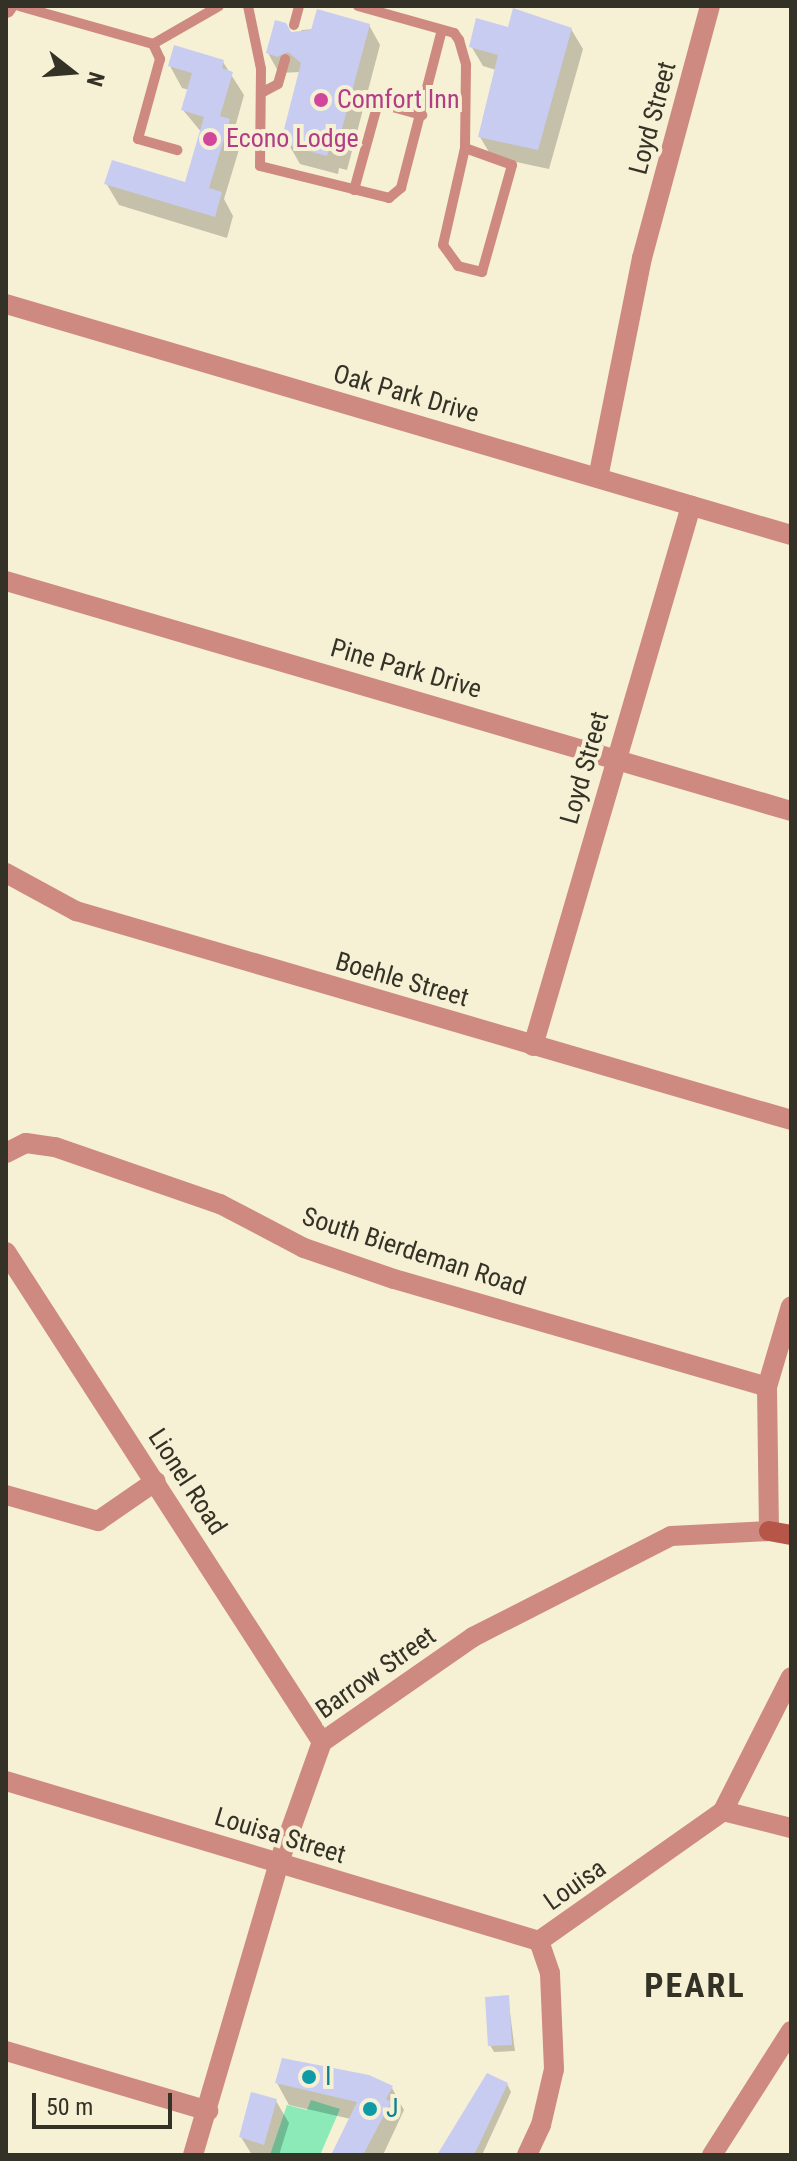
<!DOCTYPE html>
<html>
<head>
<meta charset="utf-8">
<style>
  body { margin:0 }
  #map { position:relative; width:797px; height:2161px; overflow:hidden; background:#f6f0d5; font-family:"Roboto Condensed",sans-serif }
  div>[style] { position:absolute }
  .green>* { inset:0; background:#8ce9b8 }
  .shadow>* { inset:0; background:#0003 }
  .building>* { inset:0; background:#c9ccf1 }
  .lane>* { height:10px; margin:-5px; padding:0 5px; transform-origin:5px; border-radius:5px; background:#ce8a80 }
  .street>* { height:20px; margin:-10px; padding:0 10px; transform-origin:10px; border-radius:10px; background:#ce8a80 }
  .secondary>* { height:20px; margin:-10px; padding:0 10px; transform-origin:10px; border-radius:10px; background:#b65649 }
  .dots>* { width:22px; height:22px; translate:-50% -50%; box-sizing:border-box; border:4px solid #f6f0d5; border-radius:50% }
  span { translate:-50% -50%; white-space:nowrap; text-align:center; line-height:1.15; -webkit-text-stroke:8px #f6f0d5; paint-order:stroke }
  .hotel-label { font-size:26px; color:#b23c85 }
  .left { translate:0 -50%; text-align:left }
  .street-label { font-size:26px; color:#343227 }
  .culture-label { font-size:26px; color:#0d838f }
  .district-label { font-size:34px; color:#343227; font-weight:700; letter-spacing:2px }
  .frame { position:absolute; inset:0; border:8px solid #343227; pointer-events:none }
  .north { position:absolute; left:32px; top:32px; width:80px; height:80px; -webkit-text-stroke:6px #f6f0d5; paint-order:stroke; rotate:107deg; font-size:22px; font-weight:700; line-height:32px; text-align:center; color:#343227 }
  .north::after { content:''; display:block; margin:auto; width:28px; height:36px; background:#343227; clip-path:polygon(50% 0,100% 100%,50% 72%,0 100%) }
  .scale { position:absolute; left:32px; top:2093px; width:140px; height:36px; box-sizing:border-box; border:4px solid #343227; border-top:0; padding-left:10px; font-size:24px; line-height:28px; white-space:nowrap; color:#343227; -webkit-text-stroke:6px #f6f0d5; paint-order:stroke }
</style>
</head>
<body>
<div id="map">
  <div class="green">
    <div style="clip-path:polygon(311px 2100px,340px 2109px,320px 2155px,270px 2155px,287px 2105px,307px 2110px)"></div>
  </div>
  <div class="shadow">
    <div style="clip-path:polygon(369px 25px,380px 45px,347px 170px,339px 168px,338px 174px,300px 164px,284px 136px,301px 72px,279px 73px,268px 53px,302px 30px)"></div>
    <div style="clip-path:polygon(571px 29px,583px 49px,549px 169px,492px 157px,480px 137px,496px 70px,483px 66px,471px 46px,509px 30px)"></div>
    <div style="clip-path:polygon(223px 62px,244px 95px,234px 131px,241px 143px,224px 199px,233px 216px,227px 238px,119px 205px,106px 183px,186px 184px,202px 133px,183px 110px,189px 90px,182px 88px,170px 66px)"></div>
    <div style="clip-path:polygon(508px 1997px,515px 2051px,494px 2052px,490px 2045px)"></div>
    <div style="clip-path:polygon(277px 2083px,392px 2088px,404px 2110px,383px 2155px,332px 2155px,351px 2119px,289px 2105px)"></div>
    <div style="clip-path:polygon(507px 2084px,511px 2092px,482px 2155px,440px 2155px)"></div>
    <div style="clip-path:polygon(276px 2101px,289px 2123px,279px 2155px,252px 2155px,241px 2137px)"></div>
  </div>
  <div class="building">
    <div style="clip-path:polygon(513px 8px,572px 28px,538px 150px,478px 137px,498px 55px,469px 47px,476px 18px,508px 27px)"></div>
    <div style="clip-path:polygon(317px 9px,370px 24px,336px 151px,329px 149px,327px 156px,286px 145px,288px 138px,282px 137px,301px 63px,288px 52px,277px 57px,266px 53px,275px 20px,286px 23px,291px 32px,311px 30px)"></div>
    <div style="clip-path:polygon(174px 45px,224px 60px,222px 68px,233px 72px,220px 116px,230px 119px,209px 188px,222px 192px,215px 217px,104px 184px,112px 160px,185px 182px,204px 117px,181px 110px,192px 73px,168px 66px)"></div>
    <div style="clip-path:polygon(509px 1995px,512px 2045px,488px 2046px,485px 1997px)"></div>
    <div style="clip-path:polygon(282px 2058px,369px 2075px,393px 2086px,386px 2099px,391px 2102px,363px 2155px,331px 2155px,357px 2102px,275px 2083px)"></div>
    <div style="clip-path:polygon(487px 2073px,508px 2083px,474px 2155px,437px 2155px)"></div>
    <div style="clip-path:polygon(251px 2092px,277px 2099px,264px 2145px,239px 2137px)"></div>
  </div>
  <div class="lane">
    <div style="left:19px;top:6px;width:139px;rotate:15.8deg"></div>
    <div style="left:153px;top:44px;width:76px;rotate:-29.9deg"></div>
    <div style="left:248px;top:6px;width:64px;rotate:78.3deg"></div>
    <div style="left:261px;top:69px;width:97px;rotate:90.6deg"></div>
    <div style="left:260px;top:166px;width:133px;rotate:13.9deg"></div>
    <div style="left:389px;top:198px;width:16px;rotate:-40deg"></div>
    <div style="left:401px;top:188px;width:163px;rotate:-75.5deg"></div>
    <div style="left:358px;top:6px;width:100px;rotate:15.7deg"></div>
    <div style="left:454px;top:33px;width:9px;rotate:54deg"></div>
    <div style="left:459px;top:40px;width:26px;rotate:74deg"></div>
    <div style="left:466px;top:65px;width:83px;rotate:90.7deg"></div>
    <div style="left:465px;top:148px;width:99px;rotate:102.8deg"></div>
    <div style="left:443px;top:245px;width:26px;rotate:54deg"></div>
    <div style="left:458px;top:266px;width:25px;rotate:14deg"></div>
    <div style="left:482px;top:272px;width:111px;rotate:-74.3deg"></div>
    <div style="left:512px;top:165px;width:50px;rotate:-160.1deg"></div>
    <div style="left:294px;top:25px;width:20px;rotate:-75deg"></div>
    <div style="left:153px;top:44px;width:17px;rotate:65deg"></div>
    <div style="left:160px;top:59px;width:83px;rotate:105.4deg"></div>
    <div style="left:138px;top:139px;width:41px;rotate:15.8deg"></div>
    <div style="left:261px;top:93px;width:19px;rotate:-28deg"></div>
    <div style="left:278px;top:84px;width:26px;rotate:-74deg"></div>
    <div style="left:354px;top:190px;width:90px;rotate:-74.6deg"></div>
    <div style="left:378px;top:103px;width:46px;rotate:15.3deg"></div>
  </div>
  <div class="street">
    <div style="left:6px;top:8px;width:2px;rotate:-63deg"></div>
    <div style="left:6px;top:304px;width:818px;rotate:16.4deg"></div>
    <div style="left:598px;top:478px;width:224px;rotate:-78.7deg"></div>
    <div style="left:642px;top:258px;width:261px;rotate:-74.9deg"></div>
    <div style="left:6px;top:581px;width:818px;rotate:16.33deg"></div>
    <div style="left:6px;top:873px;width:80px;rotate:28.5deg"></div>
    <div style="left:76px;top:911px;width:745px;rotate:16.29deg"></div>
    <div style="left:533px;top:1046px;width:563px;rotate:-73.69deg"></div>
    <div style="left:6px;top:1153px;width:22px;rotate:-27deg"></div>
    <div style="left:26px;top:1143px;width:29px;rotate:8deg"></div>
    <div style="left:55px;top:1147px;width:175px;rotate:19.1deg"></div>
    <div style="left:220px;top:1204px;width:95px;rotate:27.6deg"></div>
    <div style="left:304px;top:1248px;width:95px;rotate:19deg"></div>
    <div style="left:394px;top:1279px;width:388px;rotate:16.1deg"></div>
    <div style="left:6px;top:1252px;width:583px;rotate:57.18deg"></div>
    <div style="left:6px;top:1495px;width:96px;rotate:15.8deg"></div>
    <div style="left:98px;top:1521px;width:70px;rotate:-34.6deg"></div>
    <div style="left:6px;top:1781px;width:556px;rotate:16.71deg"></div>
    <div style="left:723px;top:1811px;width:70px;rotate:14deg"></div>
    <div style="left:6px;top:2051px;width:211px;rotate:16.5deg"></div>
    <div style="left:193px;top:2155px;width:305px;rotate:-73.6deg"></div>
    <div style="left:279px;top:1862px;width:127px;rotate:-70.3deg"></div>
    <div style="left:322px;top:1742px;width:184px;rotate:-34.8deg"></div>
    <div style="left:473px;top:1637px;width:222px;rotate:-27deg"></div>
    <div style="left:671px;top:1536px;width:98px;rotate:-2.9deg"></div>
    <div style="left:769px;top:1531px;width:144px;rotate:-90.8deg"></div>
    <div style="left:767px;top:1387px;width:84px;rotate:-73.5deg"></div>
    <div style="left:527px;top:2155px;width:33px;rotate:-65deg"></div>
    <div style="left:541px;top:2125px;width:57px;rotate:-76.9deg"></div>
    <div style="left:554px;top:2069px;width:96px;rotate:-92.4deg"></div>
    <div style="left:550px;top:1973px;width:34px;rotate:-109deg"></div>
    <div style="left:539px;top:1941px;width:225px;rotate:-35.2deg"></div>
    <div style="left:723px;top:1811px;width:150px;rotate:-63.1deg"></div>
    <div style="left:712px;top:2155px;width:147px;rotate:-57.5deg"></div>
  </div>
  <div class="secondary">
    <div style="left:769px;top:1531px;width:22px;rotate:10deg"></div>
  </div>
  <div class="dots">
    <div style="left:321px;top:100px;background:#d1479c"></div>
    <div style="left:210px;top:139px;background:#d1479c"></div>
    <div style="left:309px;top:2077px;background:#0f9aa8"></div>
    <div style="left:370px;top:2109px;background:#0f9aa8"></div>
  </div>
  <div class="hotel-label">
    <span class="left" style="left:337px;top:100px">Comfort Inn</span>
    <span class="left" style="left:226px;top:139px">Econo Lodge</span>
  </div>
  <div class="street-label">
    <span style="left:653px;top:118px;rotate:-75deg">Loyd Street</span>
    <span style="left:406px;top:394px;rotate:16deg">Oak Park Drive</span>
    <span style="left:406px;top:669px;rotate:16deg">Pine Park Drive</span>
    <span style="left:585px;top:768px;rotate:-74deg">Loyd Street</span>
    <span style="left:402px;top:980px;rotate:16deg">Boehle Street</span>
    <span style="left:414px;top:1252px;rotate:18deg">South Bierdeman Road</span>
    <span style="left:187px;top:1482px;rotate:57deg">Lionel Road</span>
    <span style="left:376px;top:1673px;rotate:-35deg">Barrow Street</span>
    <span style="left:280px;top:1836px;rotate:17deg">Louisa Street</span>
    <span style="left:575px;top:1885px;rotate:-35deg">Louisa</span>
  </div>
  <div class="culture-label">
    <span class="left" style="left:325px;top:2077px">I</span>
    <span class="left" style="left:386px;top:2109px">J</span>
  </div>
  <div class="district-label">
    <span style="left:695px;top:1986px">PEARL</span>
  </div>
  <div class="frame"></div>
  <div class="north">N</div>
  <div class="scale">50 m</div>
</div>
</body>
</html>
